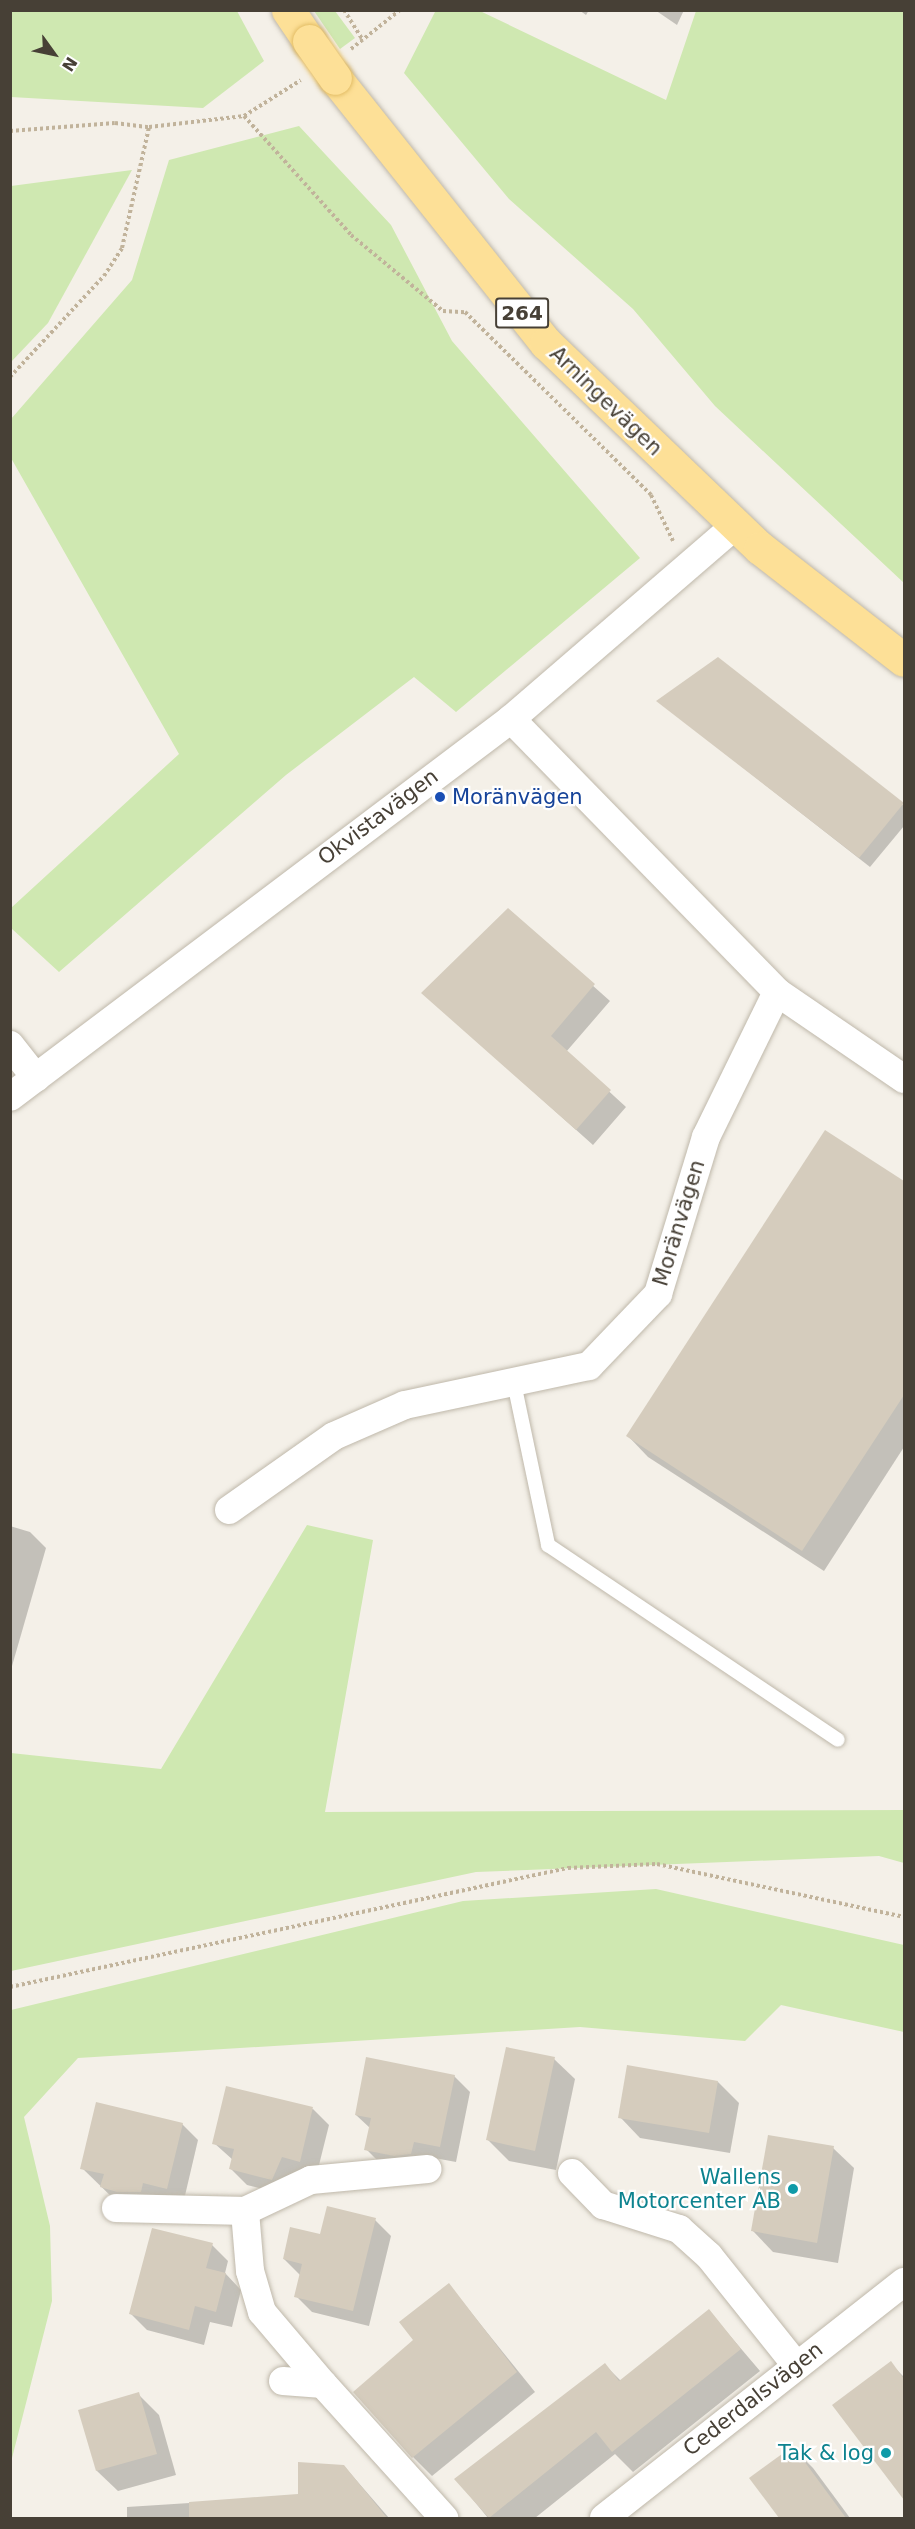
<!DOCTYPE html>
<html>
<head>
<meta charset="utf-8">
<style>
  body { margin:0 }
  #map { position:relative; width:915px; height:2529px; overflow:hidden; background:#f4f0e8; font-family:"DejaVu Sans",sans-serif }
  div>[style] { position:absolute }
  .green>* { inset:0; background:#cfe8b1 }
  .shadow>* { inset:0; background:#0003 }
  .building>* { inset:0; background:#d5ccbd }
  .path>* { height:4px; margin-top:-2px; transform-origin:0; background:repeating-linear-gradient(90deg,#c1b39b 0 3px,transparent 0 6px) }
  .roads { filter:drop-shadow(0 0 2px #bfb8aa) drop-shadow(0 0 2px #bfb8aa) }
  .lane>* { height:14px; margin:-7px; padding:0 7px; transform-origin:7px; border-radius:7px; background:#fff }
  .street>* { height:28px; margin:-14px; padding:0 14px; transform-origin:14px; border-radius:14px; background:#fff }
  .primary>* { height:33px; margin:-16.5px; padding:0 16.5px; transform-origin:16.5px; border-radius:16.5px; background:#fde097 }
  .bridges { filter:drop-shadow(0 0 2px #e3bd66) drop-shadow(0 0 2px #e3bd66) }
  .primary-bridge>* { height:33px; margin:-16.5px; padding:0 16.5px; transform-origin:16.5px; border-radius:16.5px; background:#fde097 }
  .dots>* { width:16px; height:16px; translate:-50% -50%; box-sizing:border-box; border:3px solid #fff; border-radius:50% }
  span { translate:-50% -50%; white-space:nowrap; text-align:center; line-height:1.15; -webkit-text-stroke:4.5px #fff; paint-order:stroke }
  .shield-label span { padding:2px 4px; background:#fff; border:2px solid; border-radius:4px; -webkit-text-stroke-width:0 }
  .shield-label { font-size:20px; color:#474036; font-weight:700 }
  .street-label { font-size:21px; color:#474036 }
  .transit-label { font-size:21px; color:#164399 }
  .left { translate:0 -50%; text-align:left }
  .culture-label { font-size:21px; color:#0d838f }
  .right { translate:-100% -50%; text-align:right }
  .frame { position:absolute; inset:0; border:12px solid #474036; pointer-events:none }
  .north { position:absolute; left:24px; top:24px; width:60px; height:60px; -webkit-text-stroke:4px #fff; paint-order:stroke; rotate:123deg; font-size:16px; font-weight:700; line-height:24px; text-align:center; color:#474036 }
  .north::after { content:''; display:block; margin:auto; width:21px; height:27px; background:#474036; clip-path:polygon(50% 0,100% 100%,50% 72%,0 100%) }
</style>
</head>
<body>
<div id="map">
  <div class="green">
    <div style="clip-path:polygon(436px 10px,480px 11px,666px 100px,696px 11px,904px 11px,904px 583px,715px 406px,633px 309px,509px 199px,404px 73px)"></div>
    <div style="clip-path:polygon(10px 11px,237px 11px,264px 61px,203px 108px,11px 97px)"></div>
    <div style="clip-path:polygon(314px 11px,335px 11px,355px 38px,340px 49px)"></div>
    <div style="clip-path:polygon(299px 126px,391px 225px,452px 341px,640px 558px,456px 712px,414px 677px,286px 775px,59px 972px,11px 928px,11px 908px,179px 754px,11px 458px,11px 419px,132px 280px,169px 160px)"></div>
    <div style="clip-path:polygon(132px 170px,48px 323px,11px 362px,11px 186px)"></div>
    <div style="clip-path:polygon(307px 1525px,373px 1540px,325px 1812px,904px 1810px,904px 1863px,879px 1856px,476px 1872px,11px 1971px,11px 1753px,161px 1769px)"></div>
    <div style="clip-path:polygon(656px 1889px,904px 1945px,904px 2032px,781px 2005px,745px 2041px,580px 2027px,78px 2058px,24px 2117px,50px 2226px,52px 2301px,11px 2462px,11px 2010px,463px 1901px)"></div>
  </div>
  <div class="shadow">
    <div style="clip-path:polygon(579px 10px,589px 10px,586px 15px)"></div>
    <div style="clip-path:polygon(655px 10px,684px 10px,677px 25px)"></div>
    <div style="clip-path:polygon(718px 659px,904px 806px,904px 826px,870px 867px,658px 701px)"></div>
    <div style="clip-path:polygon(508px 910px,610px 1001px,566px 1052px,626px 1107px,593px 1145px,423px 993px)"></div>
    <div style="clip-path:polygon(826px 1132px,904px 1183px,904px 1447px,824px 1571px,648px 1457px,628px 1436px)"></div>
    <div style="clip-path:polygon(10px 1526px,30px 1532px,46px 1548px,12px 1666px)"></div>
    <div style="clip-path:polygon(554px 2059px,575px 2079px,556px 2170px,509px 2161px,488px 2140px)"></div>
    <div style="clip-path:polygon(454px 2076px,470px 2092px,456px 2162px,429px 2157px,382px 2165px,366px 2149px,370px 2128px,356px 2115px)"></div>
    <div style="clip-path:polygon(718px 2082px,739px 2103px,730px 2153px,640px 2138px,620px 2117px)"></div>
    <div style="clip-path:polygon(313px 2109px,329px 2125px,316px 2177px,288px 2195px,247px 2185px,231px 2169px,233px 2160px,214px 2143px)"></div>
    <div style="clip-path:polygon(182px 2124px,198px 2140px,183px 2204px,118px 2203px,82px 2168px)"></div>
    <div style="clip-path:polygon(833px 2148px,854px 2168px,838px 2263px,773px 2252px,753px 2231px)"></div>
    <div style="clip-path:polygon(375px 2220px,391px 2236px,369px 2326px,312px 2312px,296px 2296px,301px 2276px,284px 2259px,321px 2236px)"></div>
    <div style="clip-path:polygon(212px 2245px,228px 2261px,225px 2273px,241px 2290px,232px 2327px,210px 2322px,204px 2345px,147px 2330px,131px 2314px)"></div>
    <div style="clip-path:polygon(449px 2285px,535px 2392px,432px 2476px,413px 2457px,415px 2340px)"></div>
    <div style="clip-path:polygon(709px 2311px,760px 2371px,633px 2472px,615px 2454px,535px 2518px,488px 2518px,456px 2479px,605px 2365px,621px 2381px)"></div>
    <div style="clip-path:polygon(890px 2363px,904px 2377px,904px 2498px,834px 2405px)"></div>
    <div style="clip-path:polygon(138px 2394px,159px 2415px,176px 2475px,118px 2491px,97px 2471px,80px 2411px)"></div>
    <div style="clip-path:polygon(793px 2448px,813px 2468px,850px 2518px,781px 2518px,752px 2478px)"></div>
    <div style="clip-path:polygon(344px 2466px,389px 2518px,127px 2518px,127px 2507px,300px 2496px)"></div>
  </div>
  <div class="building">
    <div style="clip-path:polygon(718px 657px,904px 803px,859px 858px,656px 701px)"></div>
    <div style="clip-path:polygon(508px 908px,595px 984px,551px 1036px,611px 1090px,576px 1130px,421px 993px)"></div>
    <div style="clip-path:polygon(825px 1130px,904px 1181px,904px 1395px,802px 1551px,626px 1436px)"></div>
    <div style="clip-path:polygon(506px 2047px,555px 2057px,535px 2151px,486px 2140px)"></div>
    <div style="clip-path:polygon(366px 2057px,455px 2075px,440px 2147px,414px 2142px,411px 2154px,394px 2156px,364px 2150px,371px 2118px,355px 2115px)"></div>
    <div style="clip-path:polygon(627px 2065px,718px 2081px,709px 2133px,618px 2118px)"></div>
    <div style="clip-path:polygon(226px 2086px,313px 2107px,300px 2162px,282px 2157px,272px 2180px,229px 2169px,234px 2149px,212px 2144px)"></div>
    <div style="clip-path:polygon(96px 2102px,183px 2123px,167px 2189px,143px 2183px,141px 2192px,117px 2192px,100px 2187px,104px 2174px,80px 2169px)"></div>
    <div style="clip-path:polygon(768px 2135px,834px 2146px,817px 2243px,751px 2231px)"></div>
    <div style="clip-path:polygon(327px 2206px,376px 2218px,353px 2311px,294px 2297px,302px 2264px,283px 2259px,290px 2227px,320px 2234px)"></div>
    <div style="clip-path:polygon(152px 2228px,213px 2243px,206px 2268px,226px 2273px,216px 2312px,195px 2306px,189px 2330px,129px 2314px)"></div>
    <div style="clip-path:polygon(449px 2283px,517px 2372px,412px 2458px,353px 2392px,413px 2340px,399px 2322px)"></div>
    <div style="clip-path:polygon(709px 2309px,741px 2349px,612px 2452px,596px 2432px,489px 2518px,454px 2479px,605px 2363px,619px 2381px)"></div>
    <div style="clip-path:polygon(891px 2361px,904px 2379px,904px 2500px,832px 2405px)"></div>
    <div style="clip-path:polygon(139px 2392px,157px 2454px,96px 2471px,78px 2410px)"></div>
    <div style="clip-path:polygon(793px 2446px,846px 2518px,779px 2518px,749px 2478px)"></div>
    <div style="clip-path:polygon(298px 2462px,344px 2465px,387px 2518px,189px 2518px,189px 2502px,298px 2494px)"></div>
  </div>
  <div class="path">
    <div style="left:344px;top:10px;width:36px;rotate:58deg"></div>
    <div style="left:351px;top:49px;width:63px;rotate:-38.5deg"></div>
    <div style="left:244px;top:116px;width:160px;rotate:48deg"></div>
    <div style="left:351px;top:235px;width:119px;rotate:39.6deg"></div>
    <div style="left:443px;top:311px;width:22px;rotate:3deg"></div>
    <div style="left:465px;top:312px;width:261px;rotate:44.5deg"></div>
    <div style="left:651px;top:495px;width:51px;rotate:64.4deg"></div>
    <div style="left:10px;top:131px;width:105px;rotate:-4.4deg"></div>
    <div style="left:115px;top:123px;width:34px;rotate:7deg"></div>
    <div style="left:10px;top:377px;width:138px;rotate:-47.1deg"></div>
    <div style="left:104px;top:276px;width:33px;rotate:-57deg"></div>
    <div style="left:122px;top:248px;width:124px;rotate:-77.4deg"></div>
    <div style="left:149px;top:127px;width:96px;rotate:-6.6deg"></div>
    <div style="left:244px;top:116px;width:67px;rotate:-32.3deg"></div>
    <div style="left:10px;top:1987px;width:571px;rotate:-12.04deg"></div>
    <div style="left:568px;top:1868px;width:89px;rotate:-2.6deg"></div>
    <div style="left:657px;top:1864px;width:253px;rotate:12.1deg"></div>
  </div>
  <div class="roads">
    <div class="lane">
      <div style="left:514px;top:1383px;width:166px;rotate:78.1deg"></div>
      <div style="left:548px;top:1545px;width:349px;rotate:33.9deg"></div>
    </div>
    <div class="street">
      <div style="left:511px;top:719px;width:381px;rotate:45.7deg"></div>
      <div style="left:777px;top:992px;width:154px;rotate:34.4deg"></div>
      <div style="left:10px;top:1045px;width:42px;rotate:51.8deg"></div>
      <div style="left:10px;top:1097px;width:628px;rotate:-37.03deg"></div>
      <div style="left:511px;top:719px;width:297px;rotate:-40.8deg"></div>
      <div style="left:229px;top:1510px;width:128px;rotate:-35.2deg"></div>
      <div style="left:334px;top:1436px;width:77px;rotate:-23.6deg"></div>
      <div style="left:405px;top:1405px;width:188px;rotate:-12deg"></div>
      <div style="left:589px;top:1366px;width:100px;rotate:-46.2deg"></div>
      <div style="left:658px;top:1294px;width:164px;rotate:-73deg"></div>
      <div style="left:706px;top:1137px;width:161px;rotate:-63.9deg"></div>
      <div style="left:572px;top:2173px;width:45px;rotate:45.9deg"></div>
      <div style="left:603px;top:2205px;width:80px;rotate:17.5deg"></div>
      <div style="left:679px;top:2229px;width:40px;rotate:42deg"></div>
      <div style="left:709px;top:2256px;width:139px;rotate:51.4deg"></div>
      <div style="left:116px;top:2208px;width:129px;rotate:1.3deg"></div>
      <div style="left:283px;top:2381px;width:40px;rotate:4.3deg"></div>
      <div style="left:323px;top:2384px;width:181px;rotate:47.9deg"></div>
      <div style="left:323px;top:2384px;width:94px;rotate:-130.3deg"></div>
      <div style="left:262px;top:2312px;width:43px;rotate:-106.3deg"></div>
      <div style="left:250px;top:2271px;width:60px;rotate:-94.8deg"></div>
      <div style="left:245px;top:2211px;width:73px;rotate:-25.2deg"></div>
      <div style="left:311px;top:2180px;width:117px;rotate:-5.4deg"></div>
      <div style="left:604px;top:2518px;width:382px;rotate:-38.2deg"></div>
    </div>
    <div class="primary">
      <div style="left:288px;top:10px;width:37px;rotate:56deg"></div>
      <div style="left:335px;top:78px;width:339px;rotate:51.5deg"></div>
      <div style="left:546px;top:343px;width:296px;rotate:43.8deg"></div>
      <div style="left:760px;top:548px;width:182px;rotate:37.9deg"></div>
    </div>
  </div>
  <div class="bridges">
    <div class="primary-bridge">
      <div style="left:309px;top:41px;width:45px;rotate:54.9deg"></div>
    </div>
  </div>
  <div class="dots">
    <div style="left:440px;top:797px;background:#1a4fb4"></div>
    <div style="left:793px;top:2189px;background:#0f9aa8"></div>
    <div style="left:886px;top:2453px;background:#0f9aa8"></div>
  </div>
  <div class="shield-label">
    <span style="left:522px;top:313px">264</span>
  </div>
  <div class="street-label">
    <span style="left:606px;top:401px;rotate:44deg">Arningevägen</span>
    <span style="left:378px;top:817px;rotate:-37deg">Okvistavägen</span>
    <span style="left:679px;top:1223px;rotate:-73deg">Moränvägen</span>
    <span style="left:753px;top:2399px;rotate:-38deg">Cederdalsvägen</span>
  </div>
  <div class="transit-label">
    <span class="left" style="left:452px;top:797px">Moränvägen</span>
  </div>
  <div class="culture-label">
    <span class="right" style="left:781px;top:2189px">Wallens<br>Motorcenter AB</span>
    <span class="right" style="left:874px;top:2453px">Tak &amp; log</span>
  </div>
  <div class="frame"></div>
  <div class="north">N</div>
</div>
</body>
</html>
